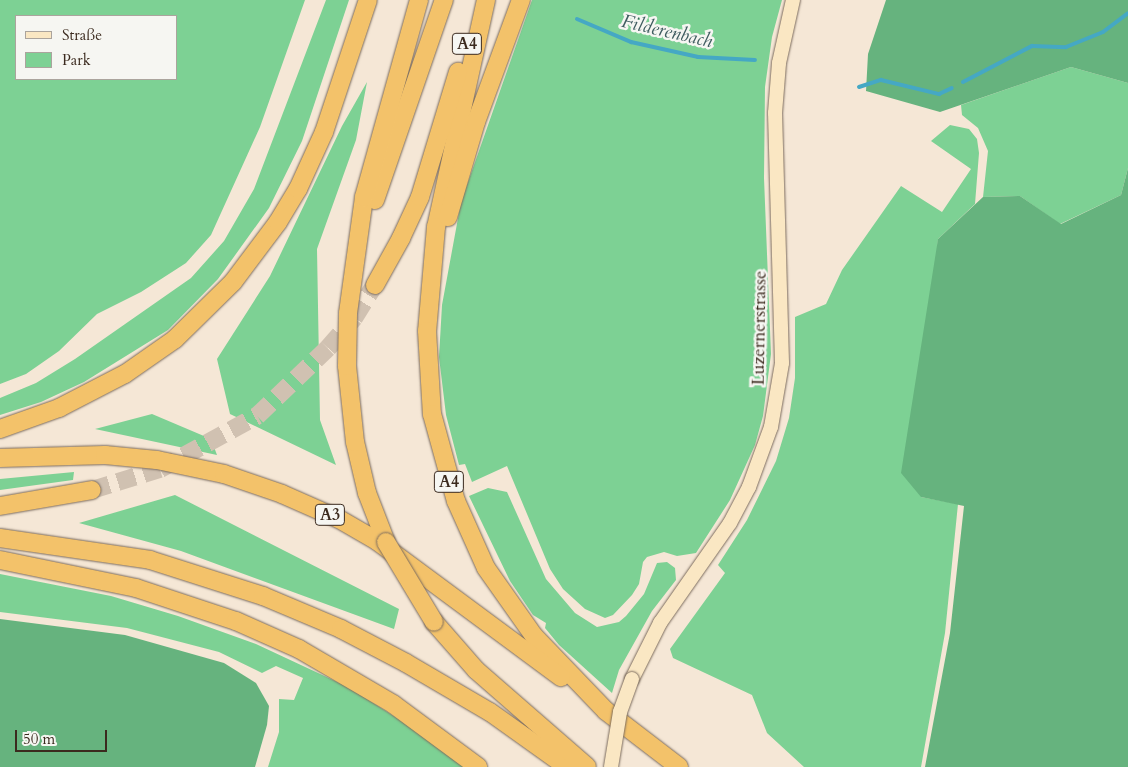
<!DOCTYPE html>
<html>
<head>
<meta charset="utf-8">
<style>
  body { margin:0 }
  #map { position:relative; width:1128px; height:767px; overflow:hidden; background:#f5e7d6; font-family:Cardo,serif }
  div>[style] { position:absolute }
  .green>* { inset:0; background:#7dd194 }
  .forest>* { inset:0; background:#66b37e }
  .stream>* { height:4px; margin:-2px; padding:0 2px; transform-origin:2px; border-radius:2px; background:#45a8c4 }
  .highway-tunnel>* { height:18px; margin-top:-9px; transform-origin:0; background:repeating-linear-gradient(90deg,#d0c1b1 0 18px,transparent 0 27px) }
  .roads { filter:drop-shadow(0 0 1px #7c6c5e) drop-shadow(0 0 1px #7c6c5e) }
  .secondary>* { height:14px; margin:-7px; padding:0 7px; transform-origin:7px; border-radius:7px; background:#fae7c3 }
  .highway>* { height:18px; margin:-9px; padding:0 9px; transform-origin:9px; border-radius:9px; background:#f3c26a }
  .bridges { filter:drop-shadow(0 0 1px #7c6c5e) drop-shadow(0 0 1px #7c6c5e) }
  .secondary-bridge>* { height:14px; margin:-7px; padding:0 7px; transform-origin:7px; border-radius:7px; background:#fae7c3 }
  .highway-bridge>* { height:18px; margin:-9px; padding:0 9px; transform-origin:9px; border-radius:9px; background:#f3c26a }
  span { translate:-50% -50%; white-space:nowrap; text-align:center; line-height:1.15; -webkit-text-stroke:5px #f6f6f2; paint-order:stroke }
  .shield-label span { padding:1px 4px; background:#f6f6f2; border:1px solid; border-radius:4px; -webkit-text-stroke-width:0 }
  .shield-label { font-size:16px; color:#3b2a1e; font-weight:700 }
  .street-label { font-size:18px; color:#3b2a1e }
  .water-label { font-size:19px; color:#3f5c60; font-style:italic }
  .legend { position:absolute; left:15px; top:15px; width:162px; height:65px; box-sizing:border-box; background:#f6f6f2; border:1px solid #aba49d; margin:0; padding:6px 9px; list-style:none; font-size:15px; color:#3b2a1e }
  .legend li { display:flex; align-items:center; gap:10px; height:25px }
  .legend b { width:25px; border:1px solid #aba49d }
  .scale { position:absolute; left:15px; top:730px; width:92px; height:22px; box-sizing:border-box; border:2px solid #3b2a1e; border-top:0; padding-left:6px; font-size:15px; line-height:18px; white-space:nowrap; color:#3b2a1e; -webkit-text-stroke:4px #f6f6f2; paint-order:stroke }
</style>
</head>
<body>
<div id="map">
  <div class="green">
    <div style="clip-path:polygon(evenodd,0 0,305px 0,260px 127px,211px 235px,186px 263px,141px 292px,97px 314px,59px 351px,26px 374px,0 384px,0 0,16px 16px,176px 16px,176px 79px,16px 79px,16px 16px)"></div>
    <div style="clip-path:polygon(326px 0,349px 0,302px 141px,269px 208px,218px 279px,168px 330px,84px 382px,41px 402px,0 415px,0 398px,36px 383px,75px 359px,191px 278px,224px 241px,254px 189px)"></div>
    <div style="clip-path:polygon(532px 0,782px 0,772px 37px,765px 87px,764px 178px,771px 354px,763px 416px,755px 445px,730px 500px,696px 553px,677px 556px,664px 552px,647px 557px,643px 562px,639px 584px,632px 595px,613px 615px,605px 618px,585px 609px,563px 589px,550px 569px,507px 466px,472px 482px,465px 464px,459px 465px,446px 415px,439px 357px,442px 305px,461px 202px)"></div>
    <div style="clip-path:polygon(1071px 67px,1128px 83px,1128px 168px,1121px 195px,1060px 224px,1020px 196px,983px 197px,988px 151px,978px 128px,962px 115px,961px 105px)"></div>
    <div style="clip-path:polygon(367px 82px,356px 140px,317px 249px,320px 420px,336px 465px,230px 414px,217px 359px,270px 276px,342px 126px)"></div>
    <div style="clip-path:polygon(950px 125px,969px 129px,977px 139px,979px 153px,975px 204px,938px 239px,921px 497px,958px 504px,945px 633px,921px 767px,804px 767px,767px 733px,752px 695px,673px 658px,670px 649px,725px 573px,718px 565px,747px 520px,776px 461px,789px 418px,795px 378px,795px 317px,826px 304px,842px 270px,901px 186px,942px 212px,971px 169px,931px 141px)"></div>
    <div style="clip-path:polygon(152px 414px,211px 439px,217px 455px,95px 429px)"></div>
    <div style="clip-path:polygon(74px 472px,73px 480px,0 490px,0 479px)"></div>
    <div style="clip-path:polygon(488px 488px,507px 492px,546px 579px,575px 613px,597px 627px,619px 622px,626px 616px,644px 594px,657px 563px,667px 562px,675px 568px,676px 580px,652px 611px,619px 670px,612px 693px,559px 645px,545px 628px,546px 623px,533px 615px,510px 581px,469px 496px)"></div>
    <div style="clip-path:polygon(175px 495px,399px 609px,394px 629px,181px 551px,79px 523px)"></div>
    <div style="clip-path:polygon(0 574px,111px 596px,178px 616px,256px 644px,348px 687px,411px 727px,464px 767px,268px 767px,279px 732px,279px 699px,294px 700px,303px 678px,276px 666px,262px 673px,219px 652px,127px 628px,0 612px)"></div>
  </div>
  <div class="forest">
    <div style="clip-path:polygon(886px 0,1128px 0,1128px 83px,1071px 67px,940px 112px,866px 91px,868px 54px)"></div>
    <div style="clip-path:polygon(1128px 168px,1128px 767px,925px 767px,950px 633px,964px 506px,921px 497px,901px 473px,938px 239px,983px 197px,1020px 196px,1061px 224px,1121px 195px)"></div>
    <div style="clip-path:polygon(0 619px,125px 635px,224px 663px,256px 683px,269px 706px,267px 725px,255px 767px,0 767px)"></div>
  </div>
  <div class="stream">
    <div style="left:577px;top:19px;width:59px;rotate:23.1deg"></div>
    <div style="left:631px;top:42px;width:69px;rotate:12.6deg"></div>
    <div style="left:698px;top:57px;width:57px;rotate:3deg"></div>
    <div style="left:963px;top:82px;width:78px;rotate:-27.6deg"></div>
    <div style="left:1032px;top:46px;width:34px;rotate:2deg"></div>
    <div style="left:1066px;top:47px;width:40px;rotate:-22deg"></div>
    <div style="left:1103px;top:32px;width:31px;rotate:-37deg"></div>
    <div style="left:859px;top:87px;width:23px;rotate:-18deg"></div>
    <div style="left:881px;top:80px;width:60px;rotate:13.6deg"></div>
    <div style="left:939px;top:94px;width:14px;rotate:-25deg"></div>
  </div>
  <div class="highway-tunnel">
    <div style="left:92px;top:490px;width:71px;rotate:-17.2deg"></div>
    <div style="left:160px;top:469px;width:111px;rotate:-28.7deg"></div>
    <div style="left:257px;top:416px;width:98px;rotate:-43.8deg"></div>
    <div style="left:328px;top:348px;width:40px;rotate:-49deg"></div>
    <div style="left:354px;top:318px;width:39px;rotate:-58deg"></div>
  </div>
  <div class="roads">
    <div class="secondary">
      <div style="left:632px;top:679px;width:63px;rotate:-63.4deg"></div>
      <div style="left:660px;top:623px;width:122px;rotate:-55deg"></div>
      <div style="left:730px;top:523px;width:41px;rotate:-62.2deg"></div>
      <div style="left:749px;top:487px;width:64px;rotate:-69.9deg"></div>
      <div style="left:771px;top:427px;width:65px;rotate:-80.2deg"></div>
      <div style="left:782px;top:363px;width:250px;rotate:-91.6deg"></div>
      <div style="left:775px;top:113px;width:50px;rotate:-85.4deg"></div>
      <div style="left:779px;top:63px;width:65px;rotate:-77.5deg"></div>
    </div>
    <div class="highway">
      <div style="left:486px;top:0;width:232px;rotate:102.4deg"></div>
      <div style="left:436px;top:227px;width:104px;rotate:94.9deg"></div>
      <div style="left:427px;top:331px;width:83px;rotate:86.6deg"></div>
      <div style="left:432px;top:414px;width:90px;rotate:74.6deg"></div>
      <div style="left:456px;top:501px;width:73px;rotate:65.9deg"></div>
      <div style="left:486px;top:568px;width:83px;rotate:54.8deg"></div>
      <div style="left:534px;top:636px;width:104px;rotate:46.2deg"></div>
      <div style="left:375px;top:200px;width:212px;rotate:-71deg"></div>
      <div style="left:448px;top:217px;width:99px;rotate:-73.6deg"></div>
      <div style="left:476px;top:122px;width:130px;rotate:-69.8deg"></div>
      <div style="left:375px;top:285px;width:54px;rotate:-61deg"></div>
      <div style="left:401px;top:238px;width:45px;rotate:-65.1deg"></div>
      <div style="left:420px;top:197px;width:131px;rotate:-73.1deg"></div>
      <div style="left:0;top:429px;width:63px;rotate:-19.6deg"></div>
      <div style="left:59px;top:408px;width:74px;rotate:-27.3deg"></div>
      <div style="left:125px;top:374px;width:61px;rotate:-35deg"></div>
      <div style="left:175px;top:339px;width:81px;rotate:-44.5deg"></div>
      <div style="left:233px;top:282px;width:75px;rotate:-53.1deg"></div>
      <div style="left:278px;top:222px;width:39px;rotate:-59deg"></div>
      <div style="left:298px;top:189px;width:63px;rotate:-65.5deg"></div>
      <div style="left:324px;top:132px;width:139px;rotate:-71.6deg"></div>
      <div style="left:0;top:458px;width:105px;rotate:-1.6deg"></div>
      <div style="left:105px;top:455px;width:52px;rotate:5.5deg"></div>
      <div style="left:157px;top:460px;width:68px;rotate:11.8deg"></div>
      <div style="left:224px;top:474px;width:61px;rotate:19deg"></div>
      <div style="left:282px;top:494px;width:62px;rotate:23.7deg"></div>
      <div style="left:339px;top:519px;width:44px;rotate:30.1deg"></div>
      <div style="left:377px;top:541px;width:229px;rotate:36.5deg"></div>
      <div style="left:0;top:506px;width:93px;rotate:-9.9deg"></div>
      <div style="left:0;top:538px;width:152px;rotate:8.3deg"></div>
      <div style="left:150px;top:560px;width:119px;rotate:17.7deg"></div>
      <div style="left:263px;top:596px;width:85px;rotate:22.9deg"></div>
      <div style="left:341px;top:629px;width:73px;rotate:27.6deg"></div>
      <div style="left:406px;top:663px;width:97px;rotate:30.3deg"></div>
      <div style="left:490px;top:712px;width:95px;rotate:35.5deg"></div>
      <div style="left:386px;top:542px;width:53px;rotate:-111.2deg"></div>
      <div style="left:367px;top:493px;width:52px;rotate:-103.2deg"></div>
      <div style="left:355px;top:442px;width:76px;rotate:-96deg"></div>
      <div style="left:347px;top:366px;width:53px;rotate:-88.9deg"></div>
      <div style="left:348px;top:313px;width:117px;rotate:-82.1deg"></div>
      <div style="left:364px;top:197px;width:205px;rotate:-74.4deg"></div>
      <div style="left:0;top:560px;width:139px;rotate:11.6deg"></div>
      <div style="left:136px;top:588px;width:105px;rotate:18.3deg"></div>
      <div style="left:236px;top:621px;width:69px;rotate:24deg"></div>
      <div style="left:299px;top:649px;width:109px;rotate:30.3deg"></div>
      <div style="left:393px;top:704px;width:106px;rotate:36.5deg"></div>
      <div style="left:434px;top:622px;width:64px;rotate:48.8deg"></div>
      <div style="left:476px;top:670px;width:147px;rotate:41.1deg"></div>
      <div style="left:606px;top:711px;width:92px;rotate:37.5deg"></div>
    </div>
  </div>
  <div class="bridges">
    <div class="secondary-bridge">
      <div style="left:611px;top:767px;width:56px;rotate:-80.7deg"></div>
      <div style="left:620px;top:712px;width:35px;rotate:-70deg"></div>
    </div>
    <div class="highway-bridge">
      <div style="left:386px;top:542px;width:93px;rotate:59deg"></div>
    </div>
  </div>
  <div class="shield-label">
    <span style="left:467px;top:44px">A4</span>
    <span style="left:449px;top:482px">A4</span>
    <span style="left:330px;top:515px">A3</span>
  </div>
  <div class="street-label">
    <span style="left:760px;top:328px;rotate:-89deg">Luzernerstrasse</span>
  </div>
  <div class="water-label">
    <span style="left:667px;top:32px;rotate:13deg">Filderenbach</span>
  </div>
  <ul class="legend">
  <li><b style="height:6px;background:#fae7c3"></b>Straße</li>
  <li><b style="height:14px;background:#7dd194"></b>Park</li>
  </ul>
  <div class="scale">50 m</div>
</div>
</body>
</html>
